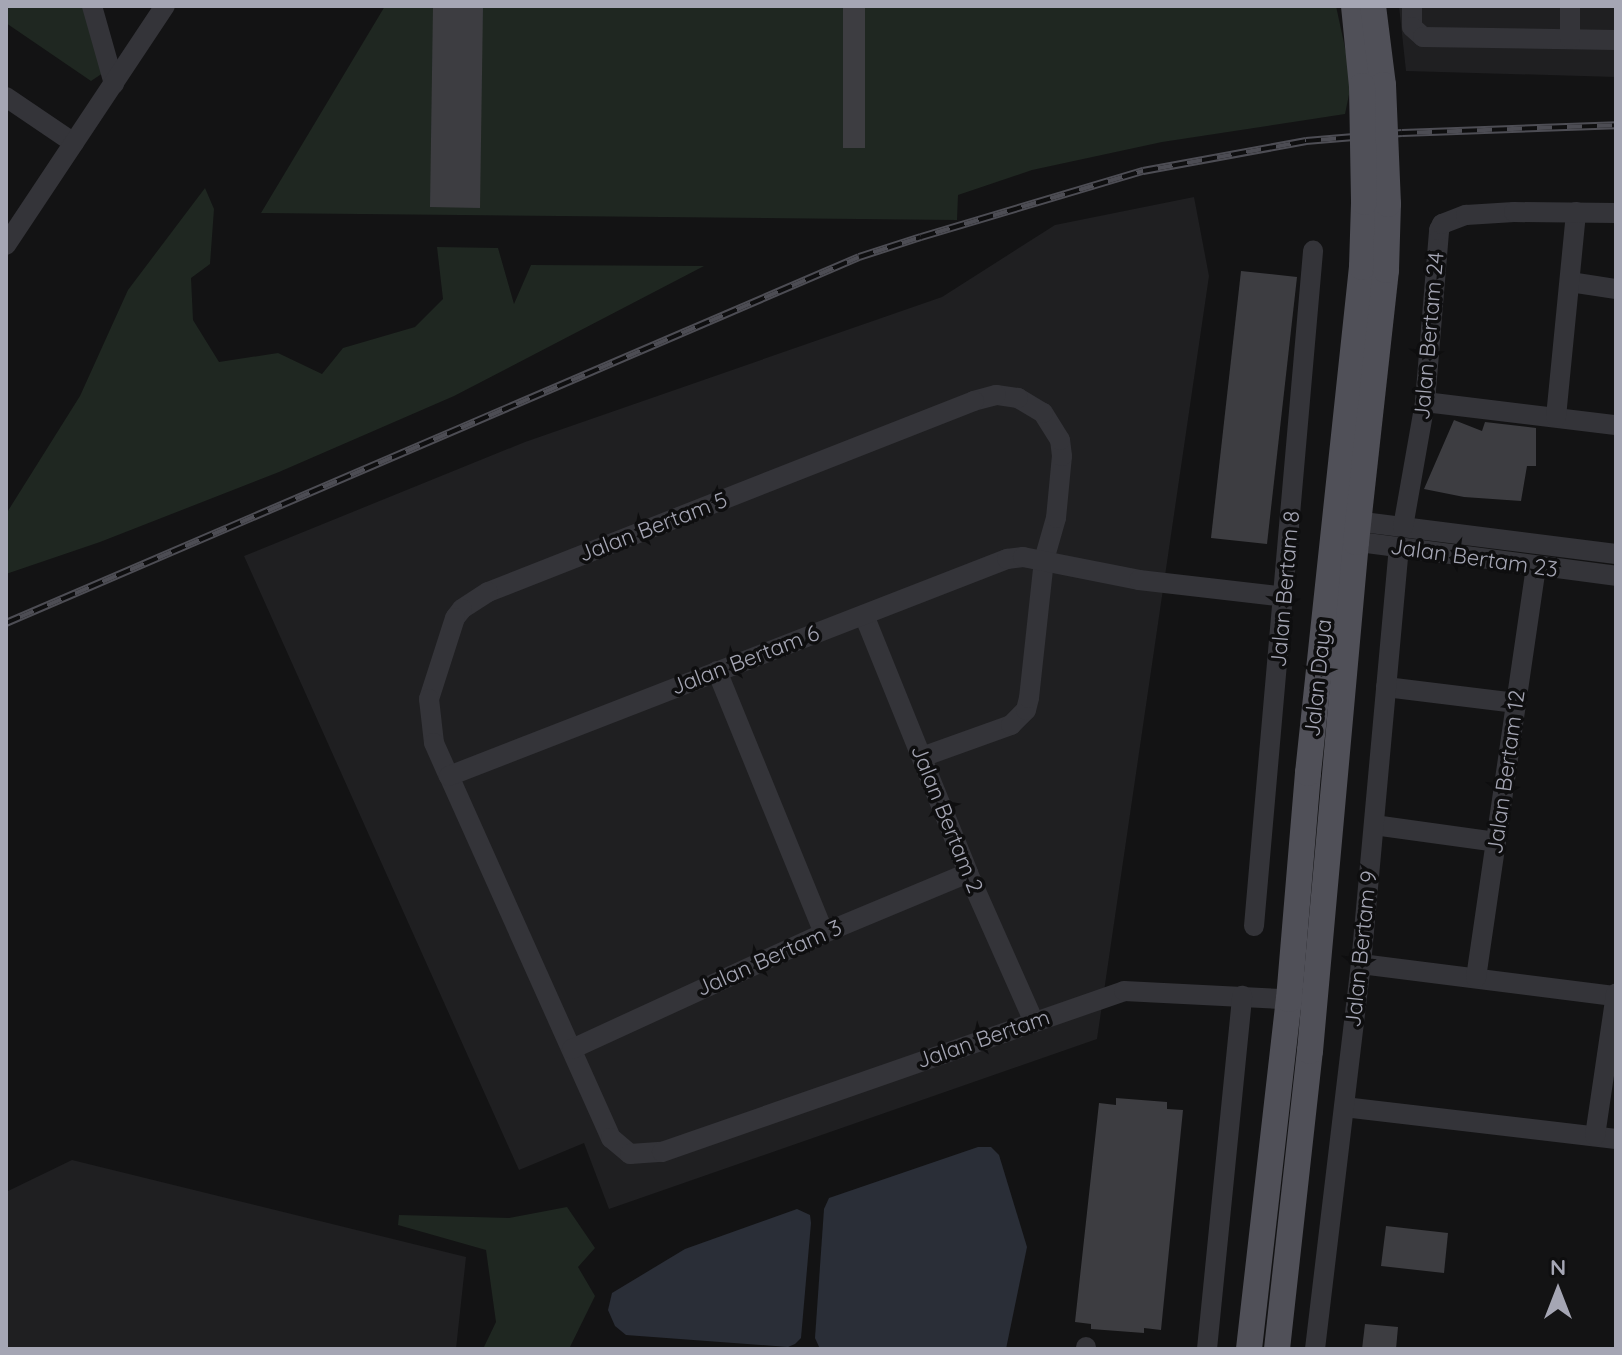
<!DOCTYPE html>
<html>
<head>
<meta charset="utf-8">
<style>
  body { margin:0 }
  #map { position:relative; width:1622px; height:1355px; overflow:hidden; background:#131314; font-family:Quicksand,sans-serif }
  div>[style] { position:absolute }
  .built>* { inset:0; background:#1f1f21 }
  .green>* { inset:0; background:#1f2721 }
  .water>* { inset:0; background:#2a2e37 }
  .building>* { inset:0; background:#3d3d41 }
  .minor>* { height:20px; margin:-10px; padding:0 10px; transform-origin:10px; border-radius:10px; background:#343439 }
  .major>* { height:26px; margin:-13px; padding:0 13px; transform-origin:13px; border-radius:13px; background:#505058 }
  .rail>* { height:8px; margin-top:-4px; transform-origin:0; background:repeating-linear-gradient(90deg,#0e0e0f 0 15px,#4d4d54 0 30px); box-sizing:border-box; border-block:2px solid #4d4d54 }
  .major-bridge>* { height:26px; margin:-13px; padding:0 13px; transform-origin:13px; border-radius:13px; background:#505058 }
  span { translate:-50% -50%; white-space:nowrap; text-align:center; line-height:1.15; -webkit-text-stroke:7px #0e0e0f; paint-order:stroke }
  .street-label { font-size:22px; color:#a5a6b4 }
  .frame { position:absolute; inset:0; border:8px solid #a5a6b4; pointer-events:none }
  .north { position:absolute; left:1518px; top:1251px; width:80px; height:80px; -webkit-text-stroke:6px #0e0e0f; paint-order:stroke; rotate:0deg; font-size:22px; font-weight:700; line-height:32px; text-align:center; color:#a5a6b4 }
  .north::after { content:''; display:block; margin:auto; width:28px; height:36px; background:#a5a6b4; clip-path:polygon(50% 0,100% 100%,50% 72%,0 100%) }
</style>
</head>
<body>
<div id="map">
  <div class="built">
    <div style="clip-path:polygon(1399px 6px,1616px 6px,1616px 77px,1406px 71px)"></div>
    <div style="clip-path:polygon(1194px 197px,1209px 276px,1097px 1039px,609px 1209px,584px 1143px,519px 1170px,244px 556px,525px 442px,942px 297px,1055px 225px)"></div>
    <div style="clip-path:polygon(72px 1160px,466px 1257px,456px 1349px,6px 1349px,6px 1192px)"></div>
  </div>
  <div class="green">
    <div style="clip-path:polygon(6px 6px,85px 6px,103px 73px,91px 81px,6px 23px)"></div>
    <div style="clip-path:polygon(385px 6px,1336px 6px,1352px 80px,1345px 114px,1162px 142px,1032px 170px,958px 195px,957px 220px,261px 213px)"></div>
    <div style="clip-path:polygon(205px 188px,214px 209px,210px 264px,191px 278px,193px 320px,219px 362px,278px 353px,322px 374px,343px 348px,415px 327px,443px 299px,437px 247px,498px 248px,514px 304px,531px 265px,704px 266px,454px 396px,279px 472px,100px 542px,6px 574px,6px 514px,80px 396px,128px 290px)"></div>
    <div style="clip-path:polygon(567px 1207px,595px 1248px,578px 1267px,595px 1296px,569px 1349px,483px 1349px,496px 1322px,486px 1250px,398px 1225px,399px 1215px,509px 1218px)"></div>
  </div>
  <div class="water">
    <div style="clip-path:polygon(978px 1147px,991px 1147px,999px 1155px,1027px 1247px,1006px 1349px,820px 1349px,815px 1338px,824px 1209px,829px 1198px)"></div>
    <div style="clip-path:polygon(797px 1209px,810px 1215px,811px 1223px,801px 1338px,795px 1344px,788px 1347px,626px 1335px,615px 1326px,608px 1310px,612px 1293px,685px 1249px)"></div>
  </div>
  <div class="building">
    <div style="clip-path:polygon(433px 6px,483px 6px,480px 208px,430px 207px)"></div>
    <div style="clip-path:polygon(843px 6px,865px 6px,865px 148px,843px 148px)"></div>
    <div style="clip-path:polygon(1241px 271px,1297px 277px,1267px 544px,1211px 538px)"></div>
    <div style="clip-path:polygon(1454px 420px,1482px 431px,1485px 422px,1536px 428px,1536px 466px,1527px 466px,1521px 501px,1464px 497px,1424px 489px)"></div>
    <div style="clip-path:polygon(1116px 1098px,1167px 1102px,1167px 1109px,1183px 1110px,1161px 1330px,1144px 1328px,1144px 1333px,1091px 1329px,1091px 1324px,1075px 1322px,1099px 1103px,1116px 1105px)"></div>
    <div style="clip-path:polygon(1386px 1226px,1448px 1233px,1444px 1273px,1381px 1266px)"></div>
    <div style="clip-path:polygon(1365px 1324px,1398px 1327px,1396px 1349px,1362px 1349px)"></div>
  </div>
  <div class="minor">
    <div style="left:92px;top:6px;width:81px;rotate:74.2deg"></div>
    <div style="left:1412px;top:6px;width:21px;rotate:90deg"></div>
    <div style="left:1412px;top:27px;width:15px;rotate:42deg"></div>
    <div style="left:1423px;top:37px;width:193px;rotate:0.9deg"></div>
    <div style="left:1570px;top:39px;width:33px;rotate:-90deg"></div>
    <div style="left:6px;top:97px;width:82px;rotate:34.1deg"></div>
    <div style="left:6px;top:245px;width:287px;rotate:-56.4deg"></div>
    <div style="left:1570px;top:282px;width:47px;rotate:8.7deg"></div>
    <div style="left:1425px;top:402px;width:192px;rotate:6.9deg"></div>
    <div style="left:1556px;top:417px;width:206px;rotate:-84.4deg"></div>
    <div style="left:1347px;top:520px;width:271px;rotate:7.2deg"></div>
    <div style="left:1403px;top:527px;width:127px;rotate:-80deg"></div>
    <div style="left:1425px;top:402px;width:173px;rotate:-85.3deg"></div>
    <div style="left:1439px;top:230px;width:7px;rotate:-63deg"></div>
    <div style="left:1442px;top:224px;width:26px;rotate:-21deg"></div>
    <div style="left:1466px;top:215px;width:48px;rotate:-3.6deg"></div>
    <div style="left:1514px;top:212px;width:102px;rotate:0.6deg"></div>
    <div style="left:1344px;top:540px;width:274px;rotate:7.5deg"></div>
    <div style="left:864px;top:615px;width:278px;rotate:68deg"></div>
    <div style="left:968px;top:873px;width:163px;rotate:66.1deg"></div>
    <div style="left:717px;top:671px;width:283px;rotate:67.8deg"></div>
    <div style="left:1386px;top:687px;width:131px;rotate:7deg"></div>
    <div style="left:922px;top:757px;width:95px;rotate:-19.8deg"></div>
    <div style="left:1011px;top:725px;width:21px;rotate:-45deg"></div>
    <div style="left:1026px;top:710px;width:12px;rotate:-76deg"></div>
    <div style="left:1029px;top:698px;width:139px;rotate:-83.8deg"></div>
    <div style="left:1044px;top:560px;width:44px;rotate:-74.1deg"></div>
    <div style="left:1056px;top:518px;width:62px;rotate:-84.5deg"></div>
    <div style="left:1062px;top:456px;width:16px;rotate:-97deg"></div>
    <div style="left:1060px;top:440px;width:32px;rotate:-122deg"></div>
    <div style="left:1043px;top:413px;width:29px;rotate:-149deg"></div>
    <div style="left:1018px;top:398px;width:22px;rotate:-172deg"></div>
    <div style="left:996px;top:395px;width:23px;rotate:165deg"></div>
    <div style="left:974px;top:401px;width:522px;rotate:158.54deg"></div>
    <div style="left:488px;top:592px;width:31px;rotate:147deg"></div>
    <div style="left:462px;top:609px;width:11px;rotate:128deg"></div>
    <div style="left:455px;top:618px;width:85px;rotate:107.8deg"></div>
    <div style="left:429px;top:699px;width:44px;rotate:83.5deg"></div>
    <div style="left:434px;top:743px;width:36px;rotate:66deg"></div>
    <div style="left:449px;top:776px;width:397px;rotate:65.9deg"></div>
    <div style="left:611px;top:1138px;width:25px;rotate:40deg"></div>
    <div style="left:630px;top:1154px;width:32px;rotate:-4deg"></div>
    <div style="left:662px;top:1152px;width:489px;rotate:-19.2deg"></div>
    <div style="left:1124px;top:991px;width:179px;rotate:2.9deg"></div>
    <div style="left:449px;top:776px;width:599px;rotate:-21.25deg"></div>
    <div style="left:1007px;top:559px;width:16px;rotate:-7deg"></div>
    <div style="left:1023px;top:557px;width:118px;rotate:11.2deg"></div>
    <div style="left:1139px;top:580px;width:147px;rotate:6.6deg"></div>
    <div style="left:1374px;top:825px;width:123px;rotate:7.9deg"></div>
    <div style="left:1254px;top:926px;width:678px;rotate:-85deg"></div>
    <div style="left:1361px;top:964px;width:257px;rotate:7.2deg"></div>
    <div style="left:1476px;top:978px;width:416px;rotate:-81.7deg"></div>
    <div style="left:572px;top:1049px;width:277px;rotate:-24.7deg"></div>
    <div style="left:824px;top:933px;width:156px;rotate:-22.6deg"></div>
    <div style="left:1344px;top:1107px;width:274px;rotate:6.7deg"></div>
    <div style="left:1595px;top:1136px;width:144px;rotate:-81.6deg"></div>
    <div style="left:1086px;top:1349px;width:2px;rotate:-90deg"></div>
    <div style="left:1207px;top:1349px;width:355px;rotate:-84.3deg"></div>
    <div style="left:1315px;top:1349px;width:388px;rotate:-83.2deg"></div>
    <div style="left:1361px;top:964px;width:418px;rotate:-84.8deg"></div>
  </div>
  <div class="major">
    <div style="left:1354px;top:6px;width:80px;rotate:84.3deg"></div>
    <div style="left:1373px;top:6px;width:80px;rotate:82.8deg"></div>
    <div style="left:1249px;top:1349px;width:352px;rotate:-83.5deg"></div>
    <div style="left:1289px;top:999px;width:227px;rotate:-85.2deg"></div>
    <div style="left:1308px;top:773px;width:509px;rotate:-83.91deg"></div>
    <div style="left:1362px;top:267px;width:65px;rotate:-88.2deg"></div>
    <div style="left:1277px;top:1349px;width:300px;rotate:-83.7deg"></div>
    <div style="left:1310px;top:1051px;width:511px;rotate:-84.84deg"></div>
    <div style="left:1356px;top:542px;width:274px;rotate:-83.7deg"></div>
    <div style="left:1386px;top:270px;width:66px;rotate:-88.3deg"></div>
  </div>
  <div class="rail">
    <div style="left:6px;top:623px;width:928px;rotate:-23.22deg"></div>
    <div style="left:859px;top:257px;width:65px;rotate:-17.9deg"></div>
    <div style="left:921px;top:237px;width:232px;rotate:-16.6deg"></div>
    <div style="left:1143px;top:171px;width:166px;rotate:-10.4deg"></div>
    <div style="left:1306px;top:141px;width:96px;rotate:-4.8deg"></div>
    <div style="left:1402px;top:133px;width:214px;rotate:-2.1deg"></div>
  </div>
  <div class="major-bridge">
    <div style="left:1383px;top:85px;width:119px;rotate:87.6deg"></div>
    <div style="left:1362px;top:86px;width:116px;rotate:89deg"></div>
  </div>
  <div class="street-label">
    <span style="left:1429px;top:336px;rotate:-85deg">Jalan Bertam 24</span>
    <span style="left:653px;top:527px;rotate:-21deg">Jalan Bertam 5</span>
    <span style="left:1474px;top:558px;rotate:8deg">Jalan Bertam 23</span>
    <span style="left:1285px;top:589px;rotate:-85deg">Jalan Bertam 8</span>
    <span style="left:745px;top:660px;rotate:-21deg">Jalan Bertam 6</span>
    <span style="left:1318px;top:678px;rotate:-84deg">Jalan Daya</span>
    <span style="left:1506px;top:772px;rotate:-82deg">Jalan Bertam 12</span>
    <span style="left:947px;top:819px;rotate:68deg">Jalan Bertam 2</span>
    <span style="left:1361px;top:949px;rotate:-84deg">Jalan Bertam 9</span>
    <span style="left:769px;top:958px;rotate:-24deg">Jalan Bertam 3</span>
    <span style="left:983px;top:1039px;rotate:-19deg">Jalan Bertam</span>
  </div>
  <div class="frame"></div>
  <div class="north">N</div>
</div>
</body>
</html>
